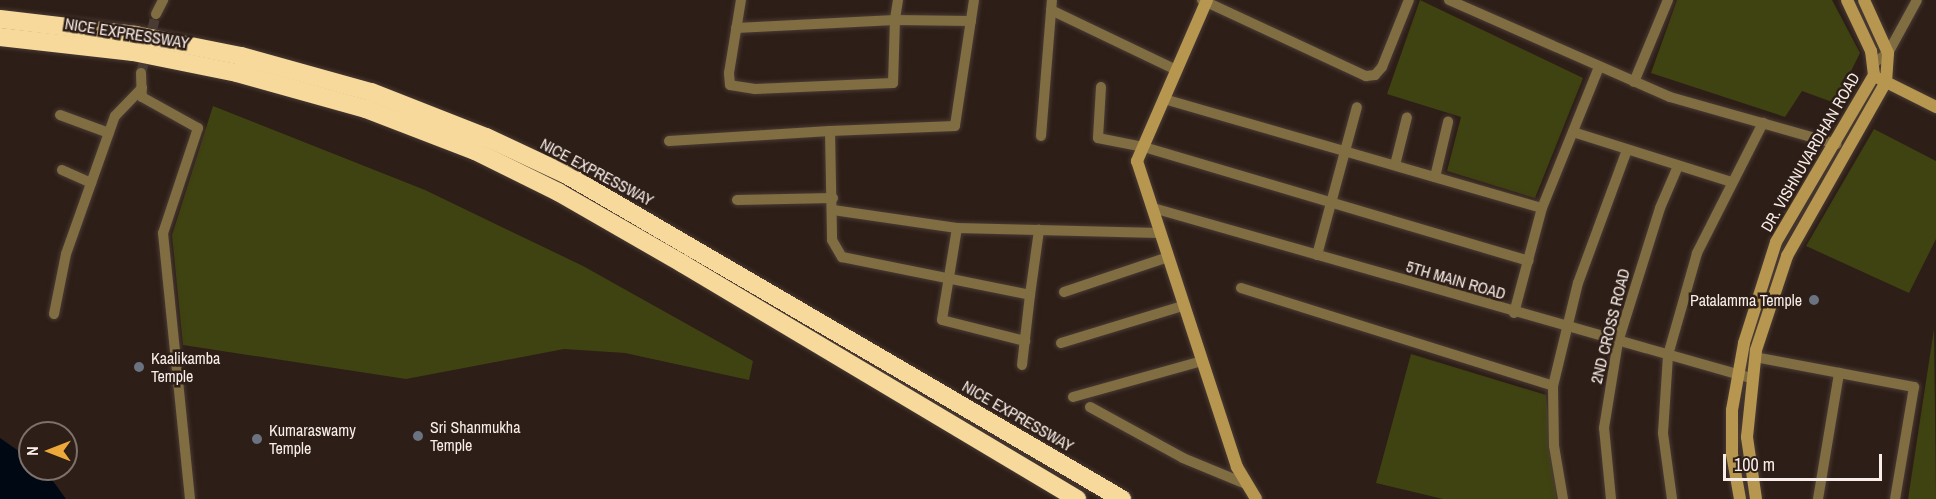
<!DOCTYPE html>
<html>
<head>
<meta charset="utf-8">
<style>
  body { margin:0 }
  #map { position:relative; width:1936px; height:499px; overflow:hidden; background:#2d1e17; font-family:"Archivo Narrow",sans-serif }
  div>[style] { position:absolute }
  .green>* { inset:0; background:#3f4211 }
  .water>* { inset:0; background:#000913 }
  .street-tunnel>* { height:10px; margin-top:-5px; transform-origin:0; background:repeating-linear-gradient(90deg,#4b3d36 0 10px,transparent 0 15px) }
  .roads { filter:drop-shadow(0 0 2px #493b34) drop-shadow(0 0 2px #493b34) }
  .street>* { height:10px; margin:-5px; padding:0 5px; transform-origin:5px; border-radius:5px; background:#806d42 }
  .secondary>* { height:12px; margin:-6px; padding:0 6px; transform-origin:6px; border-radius:6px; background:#b79750 }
  .highway>* { height:18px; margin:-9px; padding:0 9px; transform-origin:9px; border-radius:9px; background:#f7da9b }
  .dots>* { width:16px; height:16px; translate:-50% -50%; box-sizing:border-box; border:3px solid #2d1e17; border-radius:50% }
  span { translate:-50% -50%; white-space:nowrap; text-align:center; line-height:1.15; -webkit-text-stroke:5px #2d1e17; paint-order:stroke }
  .street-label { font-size:16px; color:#f8ede8 }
  .poi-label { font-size:16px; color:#f8ede8 }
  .right { translate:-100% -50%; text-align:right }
  .left { translate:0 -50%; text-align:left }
  .north { position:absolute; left:18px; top:421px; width:60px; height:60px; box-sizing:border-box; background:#2d1e17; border:2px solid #7e716b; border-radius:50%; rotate:270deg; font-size:16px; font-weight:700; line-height:24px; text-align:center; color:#f8ede8 }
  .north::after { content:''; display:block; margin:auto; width:21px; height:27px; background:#eca93a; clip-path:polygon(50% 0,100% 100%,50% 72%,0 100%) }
  .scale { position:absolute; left:1723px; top:454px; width:159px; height:27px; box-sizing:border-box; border:3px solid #f8ede8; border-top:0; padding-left:8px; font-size:18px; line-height:21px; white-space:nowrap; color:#f8ede8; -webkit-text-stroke:4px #2d1e17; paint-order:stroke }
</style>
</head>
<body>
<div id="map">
  <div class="green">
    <div style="clip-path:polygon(1420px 0,1583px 78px,1535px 198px,1447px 171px,1461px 117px,1387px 94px)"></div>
    <div style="clip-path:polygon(1677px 0,1832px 0,1860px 53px,1835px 103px,1802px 91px,1785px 117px,1651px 73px)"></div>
    <div style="clip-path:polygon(213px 106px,425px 190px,583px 266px,753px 361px,749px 380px,625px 353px,564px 349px,406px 379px,183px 345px,172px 235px)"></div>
    <div style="clip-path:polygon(1874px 129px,1936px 161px,1936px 239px,1909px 293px,1806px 246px)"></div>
    <div style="clip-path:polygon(1934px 329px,1936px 499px,1908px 499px)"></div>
    <div style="clip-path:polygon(1411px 354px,1546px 395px,1557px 499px,1443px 499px,1376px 483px)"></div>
  </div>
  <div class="water">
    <div style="clip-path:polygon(0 438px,30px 459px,30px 469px,45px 470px,66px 499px,0 499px)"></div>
  </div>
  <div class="street-tunnel">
    <div style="left:141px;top:73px;width:61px;rotate:-75.7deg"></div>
  </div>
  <div class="roads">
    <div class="street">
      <div style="left:898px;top:0;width:20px;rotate:99deg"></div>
      <div style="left:895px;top:20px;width:76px;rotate:0.8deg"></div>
      <div style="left:974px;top:0;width:127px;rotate:98.6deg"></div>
      <div style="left:955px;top:126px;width:125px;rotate:177.7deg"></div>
      <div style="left:830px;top:131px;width:109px;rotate:88.9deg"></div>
      <div style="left:832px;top:240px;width:20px;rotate:60deg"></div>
      <div style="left:842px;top:257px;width:192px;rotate:11.4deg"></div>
      <div style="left:1030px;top:295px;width:66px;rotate:-82.1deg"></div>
      <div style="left:1202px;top:0;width:181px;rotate:24.9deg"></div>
      <div style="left:1366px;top:76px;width:9px;rotate:-6deg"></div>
      <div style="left:1375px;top:75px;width:11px;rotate:-49deg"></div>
      <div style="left:1382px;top:67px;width:72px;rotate:-68.1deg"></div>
      <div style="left:1449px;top:0;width:241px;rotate:23.7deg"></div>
      <div style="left:1670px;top:97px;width:173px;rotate:15.8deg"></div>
      <div style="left:1051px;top:10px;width:139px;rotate:25.6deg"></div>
      <div style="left:156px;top:14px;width:16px;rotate:-63deg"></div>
      <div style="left:736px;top:28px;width:159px;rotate:-2.9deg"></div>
      <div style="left:895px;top:20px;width:63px;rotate:91.8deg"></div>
      <div style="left:893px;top:83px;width:138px;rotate:177.5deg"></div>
      <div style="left:755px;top:89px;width:25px;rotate:-171deg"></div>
      <div style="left:730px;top:85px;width:12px;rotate:-95deg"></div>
      <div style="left:729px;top:73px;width:74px;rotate:-80.7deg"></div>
      <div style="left:1874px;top:63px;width:17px;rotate:-36deg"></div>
      <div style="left:1888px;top:53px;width:60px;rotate:-61.3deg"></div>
      <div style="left:141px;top:73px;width:24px;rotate:88deg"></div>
      <div style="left:142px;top:97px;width:64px;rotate:29deg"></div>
      <div style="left:198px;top:128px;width:111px;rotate:108.4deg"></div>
      <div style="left:163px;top:233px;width:267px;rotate:84.2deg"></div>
      <div style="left:1634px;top:82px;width:89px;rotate:-67.5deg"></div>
      <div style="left:1101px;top:87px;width:51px;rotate:93.4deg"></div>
      <div style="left:1098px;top:138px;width:47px;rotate:11.1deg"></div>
      <div style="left:1144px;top:147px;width:401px;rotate:16.5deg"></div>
      <div style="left:1164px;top:99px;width:393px;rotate:16.1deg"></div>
      <div style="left:60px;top:115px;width:52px;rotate:20.2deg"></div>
      <div style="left:1573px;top:132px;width:167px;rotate:17.5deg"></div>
      <div style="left:1041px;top:136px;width:136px;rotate:-85.4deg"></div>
      <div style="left:669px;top:141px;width:161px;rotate:-3.6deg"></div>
      <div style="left:1395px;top:165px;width:49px;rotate:-76deg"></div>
      <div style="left:62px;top:170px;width:32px;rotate:24deg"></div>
      <div style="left:1435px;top:177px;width:57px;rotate:-76.7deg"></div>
      <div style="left:737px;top:200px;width:96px;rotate:-1.2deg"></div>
      <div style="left:1153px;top:208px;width:622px;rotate:15.87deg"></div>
      <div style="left:833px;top:210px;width:125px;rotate:8.3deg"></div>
      <div style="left:957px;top:228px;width:202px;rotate:1.4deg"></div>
      <div style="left:957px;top:228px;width:93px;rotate:99.3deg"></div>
      <div style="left:942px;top:320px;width:86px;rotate:14.2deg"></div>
      <div style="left:1317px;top:255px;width:153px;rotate:-74.9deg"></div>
      <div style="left:1241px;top:288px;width:327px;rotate:17.4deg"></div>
      <div style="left:1064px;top:292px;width:110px;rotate:-18.6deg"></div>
      <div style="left:1514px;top:313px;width:109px;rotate:-75.1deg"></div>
      <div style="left:1542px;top:208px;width:152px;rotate:-68deg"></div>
      <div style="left:54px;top:314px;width:61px;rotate:-78.7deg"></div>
      <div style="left:66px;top:254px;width:146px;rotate:-70.5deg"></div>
      <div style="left:115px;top:116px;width:39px;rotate:-46deg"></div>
      <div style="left:1061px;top:343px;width:127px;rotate:-16.9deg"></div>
      <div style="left:1755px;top:357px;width:162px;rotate:10.7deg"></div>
      <div style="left:1914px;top:387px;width:114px;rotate:99.6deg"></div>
      <div style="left:1022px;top:365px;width:70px;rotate:-83.5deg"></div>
      <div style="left:1073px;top:397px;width:134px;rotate:-15.6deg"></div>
      <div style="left:1090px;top:407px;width:106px;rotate:28.7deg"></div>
      <div style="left:1183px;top:458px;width:68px;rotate:22.4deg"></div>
      <div style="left:1563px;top:499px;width:54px;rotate:-99.6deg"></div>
      <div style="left:1554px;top:446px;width:60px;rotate:-91deg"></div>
      <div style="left:1553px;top:386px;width:106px;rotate:-76.4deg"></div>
      <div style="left:1578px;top:283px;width:142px;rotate:-69.8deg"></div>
      <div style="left:1611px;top:499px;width:71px;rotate:-95.6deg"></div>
      <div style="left:1604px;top:428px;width:87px;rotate:-80.8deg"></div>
      <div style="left:1618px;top:342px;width:140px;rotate:-72.6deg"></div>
      <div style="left:1660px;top:208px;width:46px;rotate:-66.8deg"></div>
      <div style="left:1672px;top:499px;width:67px;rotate:-97.8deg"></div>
      <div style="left:1663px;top:433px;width:78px;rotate:-86.3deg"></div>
      <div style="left:1668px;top:355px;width:106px;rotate:-74.1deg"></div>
      <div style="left:1697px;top:253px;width:146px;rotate:-63.1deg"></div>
      <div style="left:1818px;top:499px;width:128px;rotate:-80.5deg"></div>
    </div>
    <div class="secondary">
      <div style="left:1207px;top:0;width:176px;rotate:113.5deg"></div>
      <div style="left:1137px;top:161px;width:322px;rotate:71.9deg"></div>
      <div style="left:1237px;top:467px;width:37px;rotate:59deg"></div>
      <div style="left:1880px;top:79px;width:63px;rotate:26.6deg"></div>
      <div style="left:1740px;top:499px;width:46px;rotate:-100.1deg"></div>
      <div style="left:1732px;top:454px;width:44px;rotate:-90deg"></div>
      <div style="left:1732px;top:410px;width:68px;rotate:-79.8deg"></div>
      <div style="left:1744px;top:343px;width:106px;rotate:-72.4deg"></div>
      <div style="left:1776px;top:242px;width:194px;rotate:-59.6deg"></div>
      <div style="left:1874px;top:75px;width:24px;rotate:-97deg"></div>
      <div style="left:1871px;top:51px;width:56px;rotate:-115.2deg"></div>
      <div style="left:1756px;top:499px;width:63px;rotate:-98.3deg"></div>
      <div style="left:1747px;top:437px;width:87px;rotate:-84.1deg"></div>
      <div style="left:1756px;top:350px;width:99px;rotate:-71.7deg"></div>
      <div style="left:1787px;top:256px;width:200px;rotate:-60.4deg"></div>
      <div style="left:1886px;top:82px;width:29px;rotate:-86deg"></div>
      <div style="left:1888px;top:53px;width:58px;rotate:-114.4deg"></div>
    </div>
    <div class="highway">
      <div style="left:0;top:19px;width:137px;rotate:6.7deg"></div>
      <div style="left:136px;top:35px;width:107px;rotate:11.3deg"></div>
      <div style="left:241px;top:56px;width:135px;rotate:15.5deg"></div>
      <div style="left:371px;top:92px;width:123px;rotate:21.4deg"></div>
      <div style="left:486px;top:137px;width:89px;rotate:25.1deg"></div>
      <div style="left:567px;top:175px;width:643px;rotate:30.28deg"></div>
      <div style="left:0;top:37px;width:134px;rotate:6.4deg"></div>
      <div style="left:133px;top:52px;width:106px;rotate:11.4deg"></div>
      <div style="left:237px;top:73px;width:134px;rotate:15.6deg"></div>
      <div style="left:366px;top:109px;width:117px;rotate:21.1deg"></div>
      <div style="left:475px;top:151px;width:93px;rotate:26.3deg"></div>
      <div style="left:558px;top:192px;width:144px;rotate:29.9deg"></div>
      <div style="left:683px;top:264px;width:459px;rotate:30.8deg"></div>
    </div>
  </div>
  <div class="dots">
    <div style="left:1814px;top:300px;background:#6b7280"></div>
    <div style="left:139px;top:367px;background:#6b7280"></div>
    <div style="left:418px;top:436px;background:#6b7280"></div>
    <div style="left:257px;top:439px;background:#6b7280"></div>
  </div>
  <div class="street-label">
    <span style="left:127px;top:33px;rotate:9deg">NICE EXPRESSWAY</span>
    <span style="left:1810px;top:152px;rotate:-60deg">DR. VISHNUVARDHAN ROAD</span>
    <span style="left:597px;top:172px;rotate:28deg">NICE EXPRESSWAY</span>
    <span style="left:1456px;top:280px;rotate:16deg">5TH MAIN ROAD</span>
    <span style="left:1610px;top:326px;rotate:-76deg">2ND CROSS ROAD</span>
    <span style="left:1018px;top:416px;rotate:30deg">NICE EXPRESSWAY</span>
  </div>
  <div class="poi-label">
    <span class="right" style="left:1802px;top:300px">Patalamma Temple</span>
    <span class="left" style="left:151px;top:367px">Kaalikamba<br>Temple</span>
    <span class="left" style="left:430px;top:436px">Sri Shanmukha<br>Temple</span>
    <span class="left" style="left:269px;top:439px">Kumaraswamy<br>Temple</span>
  </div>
  <div class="north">N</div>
  <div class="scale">100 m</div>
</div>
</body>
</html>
